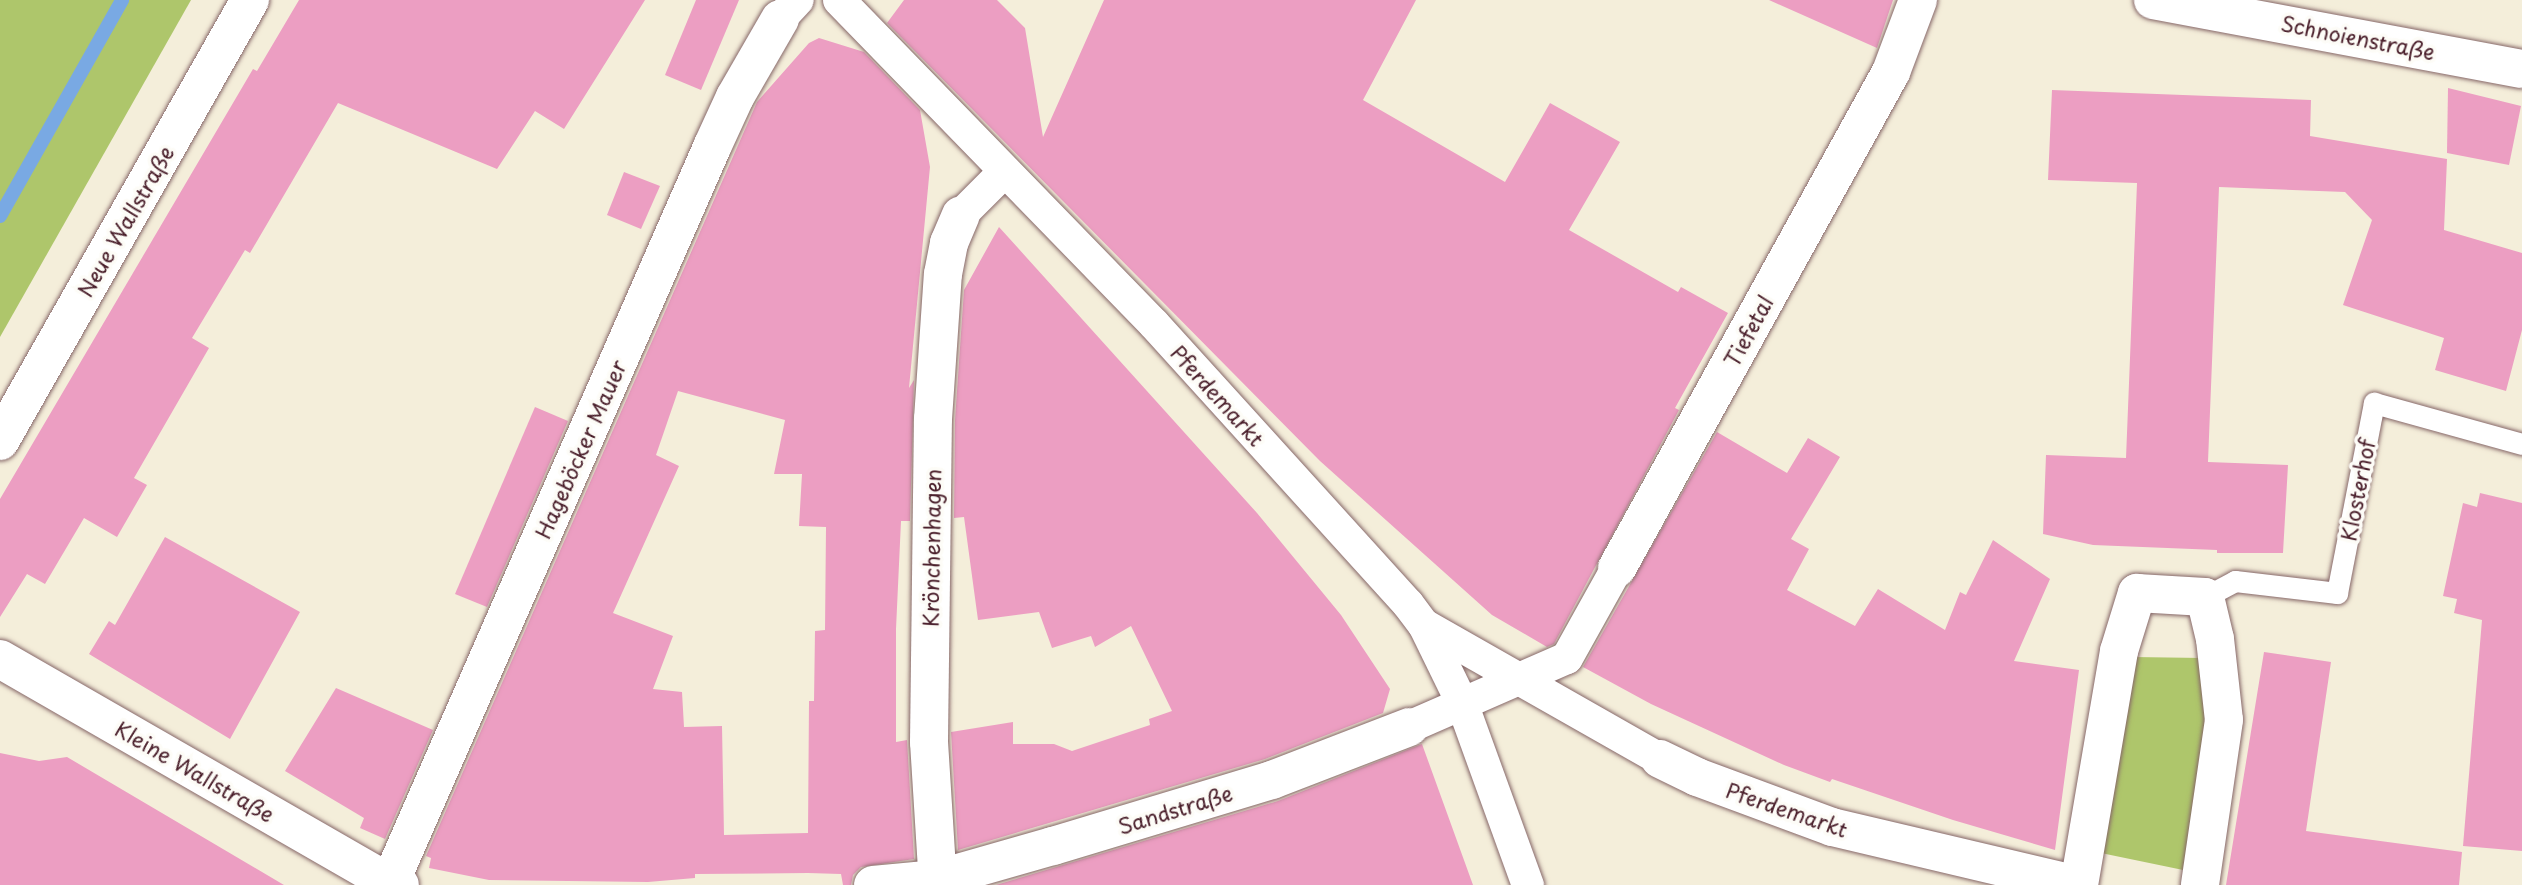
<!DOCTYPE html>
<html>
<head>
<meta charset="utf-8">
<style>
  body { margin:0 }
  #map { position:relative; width:2522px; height:885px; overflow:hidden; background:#f4eeda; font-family:"Playpen Sans",sans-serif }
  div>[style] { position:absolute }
  .green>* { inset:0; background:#aec66b }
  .stream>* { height:14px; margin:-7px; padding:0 7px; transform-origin:7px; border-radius:7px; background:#79a9e3 }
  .building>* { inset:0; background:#ec9ec2 }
  .roads { filter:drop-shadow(0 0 2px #866768) drop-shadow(0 0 2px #866768) }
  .service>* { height:21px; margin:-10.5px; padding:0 10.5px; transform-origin:10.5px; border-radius:10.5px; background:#fff }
  .pedestrian>* { height:32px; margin:-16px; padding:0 16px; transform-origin:16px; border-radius:16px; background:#fff }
  .minor>* { height:38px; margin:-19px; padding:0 19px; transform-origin:19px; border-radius:19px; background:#fff }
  span { translate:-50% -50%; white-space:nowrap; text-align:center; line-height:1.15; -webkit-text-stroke:7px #fdfcf7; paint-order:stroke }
  .street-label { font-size:21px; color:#4a1f2b }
</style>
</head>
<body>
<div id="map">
  <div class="green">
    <div style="clip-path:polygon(0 0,191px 0,0 337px)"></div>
    <div style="clip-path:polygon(2133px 657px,2203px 658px,2210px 701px,2188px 871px,2101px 853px)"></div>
  </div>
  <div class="stream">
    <div style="left:0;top:216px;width:248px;rotate:-60.5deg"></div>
  </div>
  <div class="building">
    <div style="clip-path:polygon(299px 0,645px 0,564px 129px,535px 111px,497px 169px,338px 103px,250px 253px,245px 250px,192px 338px,209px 348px,134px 478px,147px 485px,117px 537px,84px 518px,45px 584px,27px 574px,0 617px,0 499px,253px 69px,257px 71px)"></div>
    <div style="clip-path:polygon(696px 0,739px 0,701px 90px,665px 75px)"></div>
    <div style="clip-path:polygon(904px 0,997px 0,1025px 28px,1043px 137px,1104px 0,1416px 0,1363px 100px,1505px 182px,1550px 103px,1620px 142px,1569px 230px,1678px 292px,1681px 287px,1728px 313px,1675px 408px,1679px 410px,1554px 644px,1547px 647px,1492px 615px,1320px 461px,887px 23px)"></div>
    <div style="clip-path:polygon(1769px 0,1893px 0,1877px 48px)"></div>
    <div style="clip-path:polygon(evenodd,819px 38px,864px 52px,920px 110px,930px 167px,909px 388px,914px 380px,910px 521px,901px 521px,896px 629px,896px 742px,907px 740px,914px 859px,861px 867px,853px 875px,851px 885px,843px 885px,841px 874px,808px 873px,695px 874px,695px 878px,648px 882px,489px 880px,429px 868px,431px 858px,426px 856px,757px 102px,809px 43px,819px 38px,678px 391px,785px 420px,774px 474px,802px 474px,799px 526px,826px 527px,825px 630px,815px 631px,814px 701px,809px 701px,808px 833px,724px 835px,722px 726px,684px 727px,682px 692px,653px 689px,673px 636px,613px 613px,679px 466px,656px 455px,678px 391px)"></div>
    <div style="clip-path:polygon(2448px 88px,2521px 106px,2509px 165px,2447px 153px)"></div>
    <div style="clip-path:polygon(2052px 90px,2311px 100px,2310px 136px,2447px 159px,2444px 230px,2522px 253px,2522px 330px,2506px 391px,2435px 370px,2444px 338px,2343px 305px,2372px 220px,2345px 192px,2219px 187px,2208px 462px,2288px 465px,2283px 553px,2217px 553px,2217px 550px,2093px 545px,2043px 534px,2046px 455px,2126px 458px,2137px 183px,2048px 180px)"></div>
    <div style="clip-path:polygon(624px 172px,660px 186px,641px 229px,607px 215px)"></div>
    <div style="clip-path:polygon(999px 227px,1257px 513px,1341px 615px,1390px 689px,1383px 713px,1265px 759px,958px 850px,951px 732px,1013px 722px,1013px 744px,1054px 744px,1072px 751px,1150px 725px,1149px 719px,1172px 711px,1131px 626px,1095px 647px,1091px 636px,1052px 648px,1039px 612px,978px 620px,964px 517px,954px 518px,955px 420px,964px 290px)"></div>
    <div style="clip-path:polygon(535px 407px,568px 421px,487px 607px,455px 594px)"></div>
    <div style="clip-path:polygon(1717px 432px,1787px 473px,1808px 438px,1840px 457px,1791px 539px,1809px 549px,1787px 590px,1855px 626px,1878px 589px,1945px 630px,1960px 592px,1966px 595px,1993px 540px,2050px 579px,2014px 661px,2079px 670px,2055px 850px,1953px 820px,1832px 779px,1830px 782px,1784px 765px,1651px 704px,1583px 667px)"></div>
    <div style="clip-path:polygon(2480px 493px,2522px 503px,2522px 851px,2463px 846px,2482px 620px,2454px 613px,2457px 599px,2443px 596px,2463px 503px,2477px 507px)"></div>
    <div style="clip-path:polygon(165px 537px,300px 612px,230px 739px,89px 654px,109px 621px,115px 625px)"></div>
    <div style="clip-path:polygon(2264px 652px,2331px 662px,2306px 831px,2462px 852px,2459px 885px,2226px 885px)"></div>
    <div style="clip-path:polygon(336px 688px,433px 730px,385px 839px,360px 828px,364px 818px,285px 771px)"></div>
    <div style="clip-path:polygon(1422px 744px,1473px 885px,996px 885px,1278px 801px)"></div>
    <div style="clip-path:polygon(0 753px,39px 761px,67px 757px,284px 885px,0 885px)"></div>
  </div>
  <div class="roads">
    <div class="service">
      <div style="left:2205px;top:597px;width:34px;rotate:-28deg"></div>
      <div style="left:2235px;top:581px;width:103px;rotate:6.7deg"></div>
      <div style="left:2337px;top:593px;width:194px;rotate:-79deg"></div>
      <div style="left:2374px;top:403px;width:154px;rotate:15.5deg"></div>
    </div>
    <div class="pedestrian">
      <div style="left:839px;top:0;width:452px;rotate:45.8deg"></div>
      <div style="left:1154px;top:324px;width:378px;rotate:47.8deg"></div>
      <div style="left:1408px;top:604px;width:26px;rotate:53deg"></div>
      <div style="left:1424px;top:625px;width:87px;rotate:64deg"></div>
      <div style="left:1462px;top:703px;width:194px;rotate:70.1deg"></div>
      <div style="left:780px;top:19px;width:26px;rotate:-47deg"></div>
      <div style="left:961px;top:215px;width:62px;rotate:-45deg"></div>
      <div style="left:1424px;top:625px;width:271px;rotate:29.6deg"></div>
      <div style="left:1409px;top:727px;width:172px;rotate:-23.6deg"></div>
      <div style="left:1567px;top:658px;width:103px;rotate:-60.9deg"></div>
    </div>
    <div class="minor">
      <div style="left:2153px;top:0;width:375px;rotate:10.6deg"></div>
      <div style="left:0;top:441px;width:507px;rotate:-60.45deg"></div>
      <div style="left:1617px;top:568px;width:567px;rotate:-61.08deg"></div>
      <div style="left:1891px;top:72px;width:77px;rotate:-69.4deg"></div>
      <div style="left:0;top:659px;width:450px;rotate:29.9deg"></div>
      <div style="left:390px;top:883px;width:10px;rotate:11deg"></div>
      <div style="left:1660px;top:759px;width:41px;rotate:25.9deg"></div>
      <div style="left:1697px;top:777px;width:144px;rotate:20.3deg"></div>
      <div style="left:1832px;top:827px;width:252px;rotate:13.3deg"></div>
      <div style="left:389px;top:885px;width:806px;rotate:-66.36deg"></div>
      <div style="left:712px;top:147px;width:55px;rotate:-65.3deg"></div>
      <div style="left:735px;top:97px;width:90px;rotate:-60deg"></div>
      <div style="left:873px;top:885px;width:64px;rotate:-5.4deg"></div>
      <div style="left:937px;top:879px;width:121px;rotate:-15.9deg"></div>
      <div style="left:1053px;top:846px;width:229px;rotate:-16.8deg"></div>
      <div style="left:1272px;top:780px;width:147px;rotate:-21.1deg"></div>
      <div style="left:938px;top:885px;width:143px;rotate:-93.6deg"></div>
      <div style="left:929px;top:742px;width:323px;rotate:-89.3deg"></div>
      <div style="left:933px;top:419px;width:145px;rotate:-86.1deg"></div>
      <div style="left:943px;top:274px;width:32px;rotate:-79deg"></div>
      <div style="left:949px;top:243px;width:30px;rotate:-67deg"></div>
      <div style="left:2079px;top:885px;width:237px;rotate:-80.3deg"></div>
      <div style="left:2119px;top:651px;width:61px;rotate:-72.8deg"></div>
      <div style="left:2137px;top:593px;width:68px;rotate:3.4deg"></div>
      <div style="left:2205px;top:597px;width:43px;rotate:76.6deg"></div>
      <div style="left:2215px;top:639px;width:81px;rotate:83.7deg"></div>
      <div style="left:2224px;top:720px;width:167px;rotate:98.3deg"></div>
    </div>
  </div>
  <div class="street-label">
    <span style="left:2358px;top:37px;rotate:11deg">Schnoienstraße</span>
    <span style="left:125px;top:221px;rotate:-60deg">Neue Wallstraße</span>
    <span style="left:1748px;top:331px;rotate:-61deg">Tiefetal</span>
    <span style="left:1218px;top:395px;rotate:48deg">Pferdemarkt</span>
    <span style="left:580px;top:449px;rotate:-66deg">Hageböcker Mauer</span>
    <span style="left:2357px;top:490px;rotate:-79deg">Klosterhof</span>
    <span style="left:931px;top:548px;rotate:-89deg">Krönchenhagen</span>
    <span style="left:195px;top:771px;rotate:30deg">Kleine Wallstraße</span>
    <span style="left:1175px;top:809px;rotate:-17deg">Sandstraße</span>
    <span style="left:1787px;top:809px;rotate:19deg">Pferdemarkt</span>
  </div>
</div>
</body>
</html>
